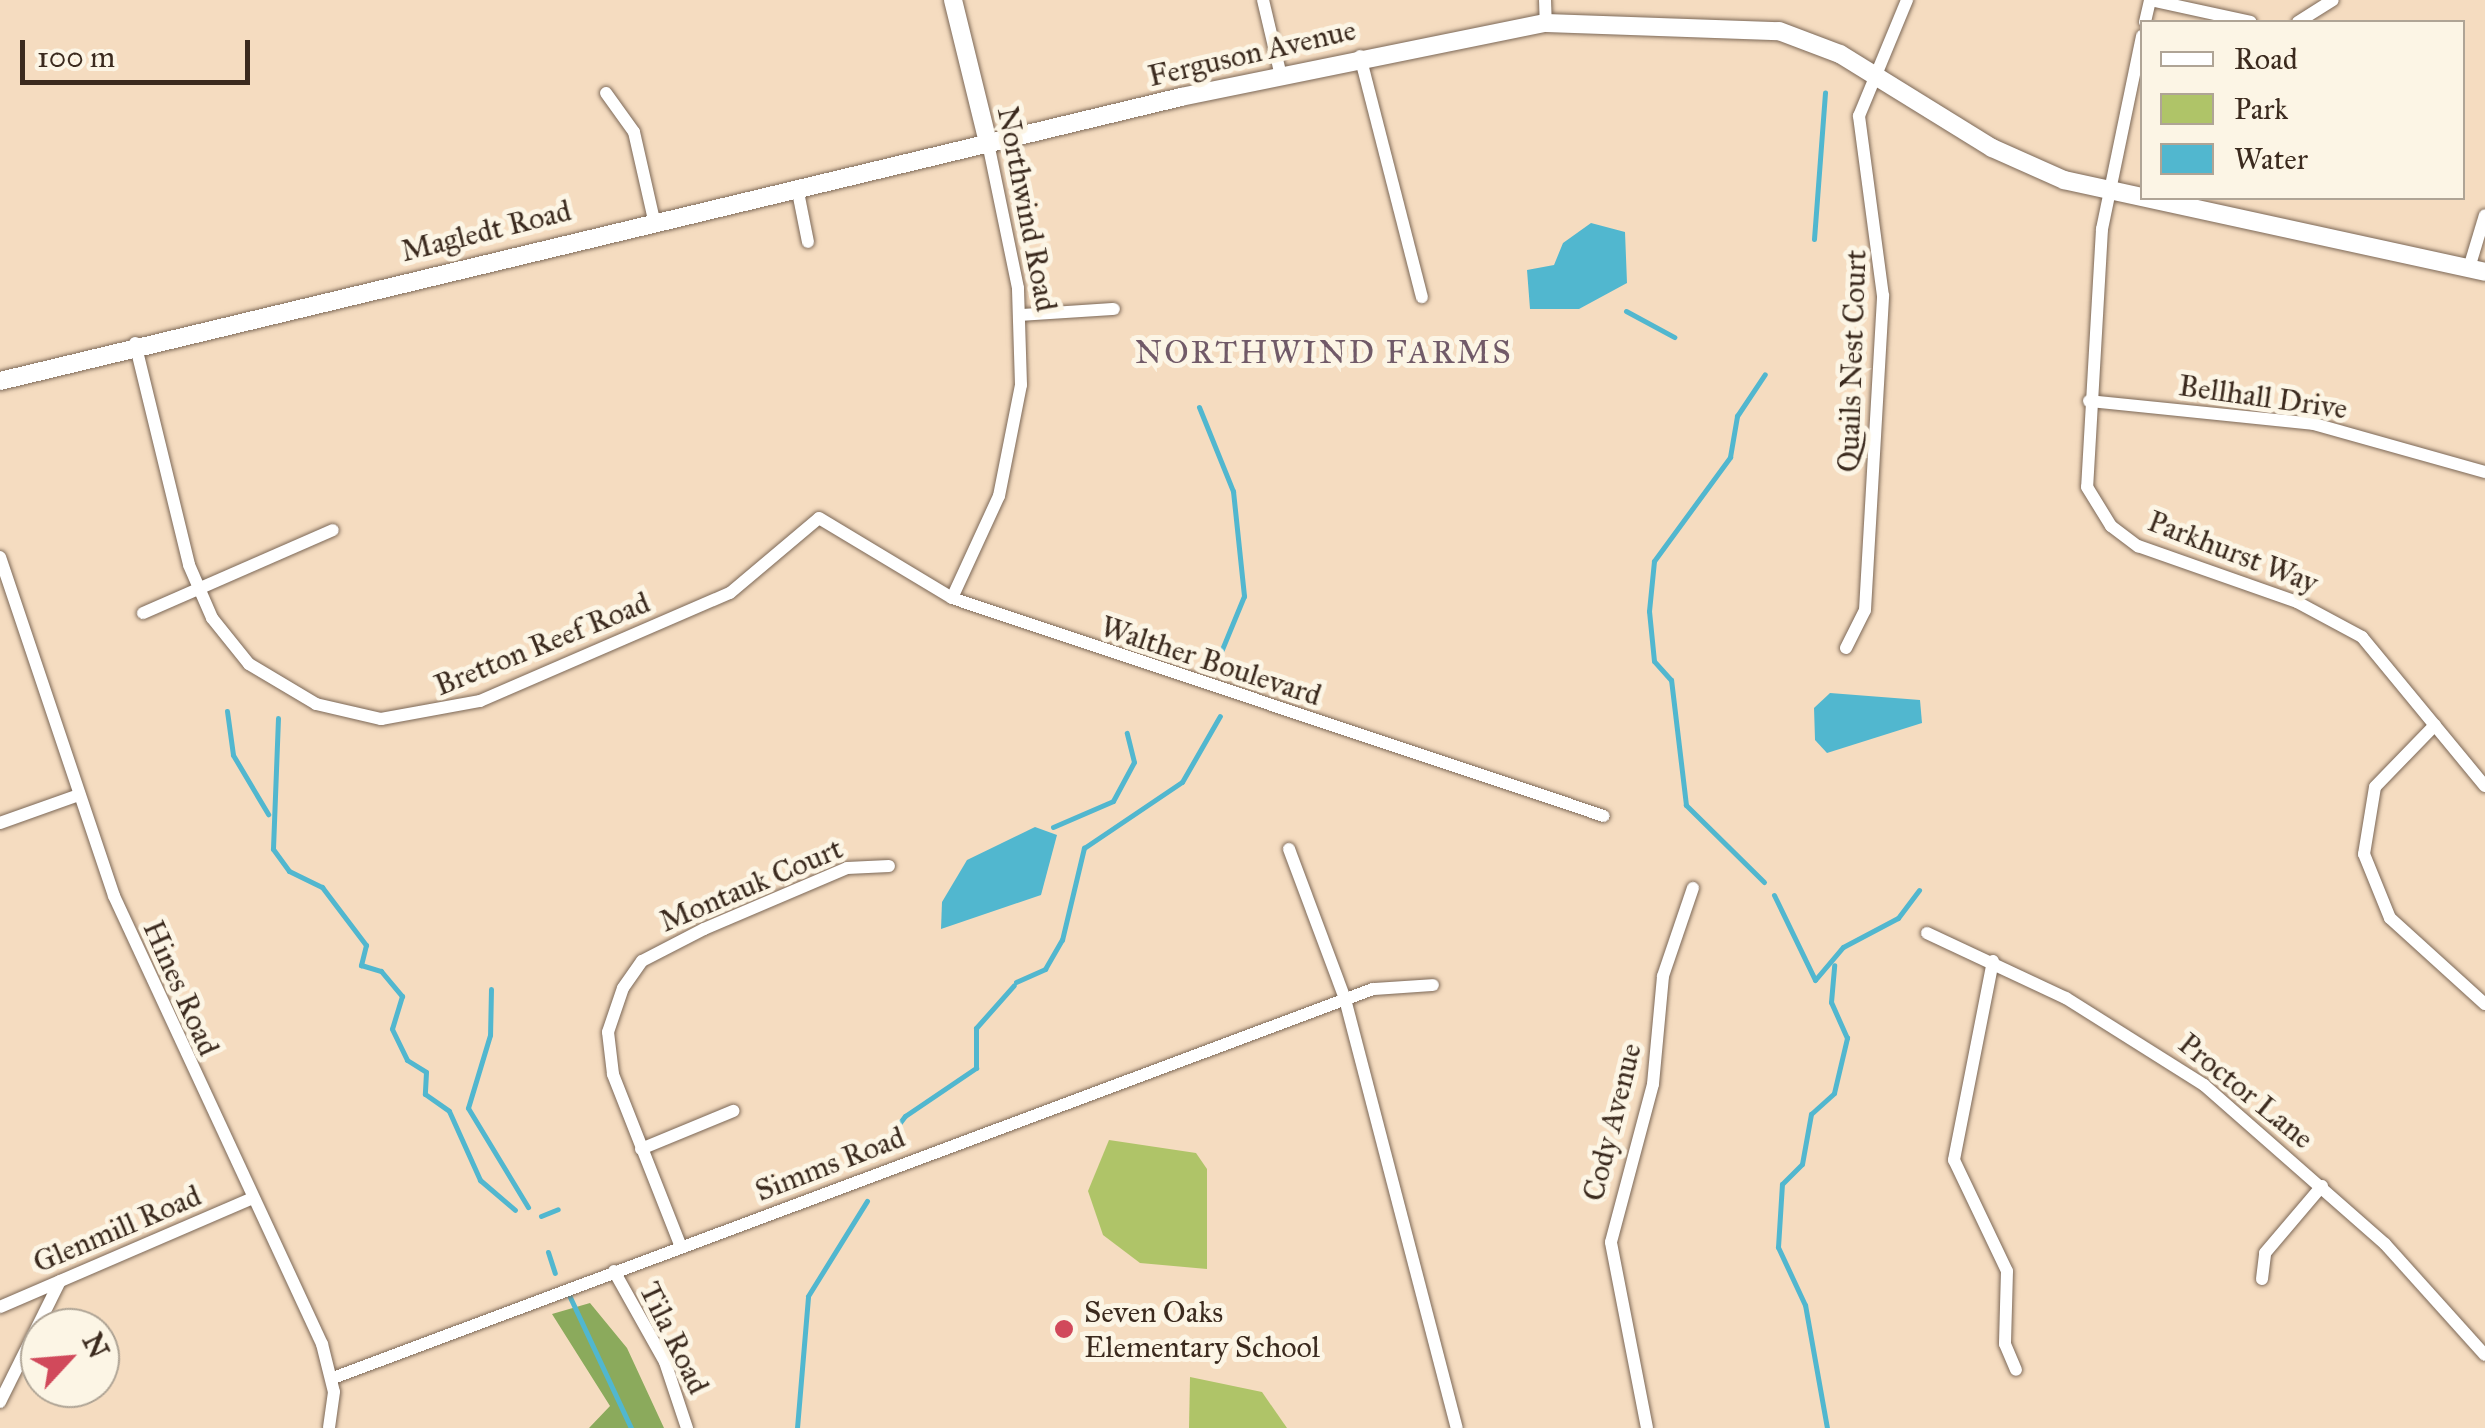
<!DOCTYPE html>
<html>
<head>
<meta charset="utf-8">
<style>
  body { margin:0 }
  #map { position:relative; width:2485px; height:1428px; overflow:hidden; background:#f5dcc0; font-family:"IM FELL Great Primer",serif }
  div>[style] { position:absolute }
  .green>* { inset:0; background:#afc468 }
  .forest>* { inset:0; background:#8baa5c }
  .water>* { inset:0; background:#51b7cf }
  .stream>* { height:5px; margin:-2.5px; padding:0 2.5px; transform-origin:2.5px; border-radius:2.5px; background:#51b7cf }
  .roads { filter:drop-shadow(0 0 2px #7c6857) drop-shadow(0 0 2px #7c6857) }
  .street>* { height:12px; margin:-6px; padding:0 6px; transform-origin:6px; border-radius:6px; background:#fff }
  .secondary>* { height:18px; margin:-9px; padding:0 9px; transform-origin:9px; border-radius:9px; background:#fff }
  .dots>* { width:28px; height:28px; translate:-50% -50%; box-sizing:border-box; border:5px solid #fcf5e5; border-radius:50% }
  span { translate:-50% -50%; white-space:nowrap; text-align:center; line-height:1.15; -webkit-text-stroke:10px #fcf5e5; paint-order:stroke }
  .street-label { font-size:30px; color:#3b2a1e }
  .poi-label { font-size:30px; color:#3b2a1e }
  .left { translate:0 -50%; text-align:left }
  .neighbourhood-label { font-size:32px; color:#715a68; letter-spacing:2.5px }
  .legend { position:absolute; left:2140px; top:20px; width:325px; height:180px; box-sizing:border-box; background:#fcf5e5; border:2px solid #afa495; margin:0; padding:12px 18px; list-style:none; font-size:30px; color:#3b2a1e }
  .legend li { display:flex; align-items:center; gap:20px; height:50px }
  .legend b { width:50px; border:2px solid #afa495 }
  .north { position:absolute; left:20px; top:1308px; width:100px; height:100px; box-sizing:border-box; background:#fcf5e5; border:2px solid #afa495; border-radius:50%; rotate:64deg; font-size:28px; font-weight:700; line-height:40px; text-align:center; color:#3b2a1e }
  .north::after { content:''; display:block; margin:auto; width:35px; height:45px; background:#d1495b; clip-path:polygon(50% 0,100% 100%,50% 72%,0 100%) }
  .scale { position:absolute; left:20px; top:40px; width:230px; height:45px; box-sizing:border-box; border:5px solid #3b2a1e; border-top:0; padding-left:12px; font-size:30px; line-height:35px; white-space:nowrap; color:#3b2a1e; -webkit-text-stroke:8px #fcf5e5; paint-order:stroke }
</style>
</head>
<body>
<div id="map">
  <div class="green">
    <div style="clip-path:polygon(1109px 1140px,1196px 1153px,1207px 1169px,1207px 1269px,1140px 1263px,1103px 1235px,1088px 1191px)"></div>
    <div style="clip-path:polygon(1190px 1377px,1262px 1392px,1287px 1428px,1189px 1428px)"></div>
  </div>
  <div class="forest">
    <div style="clip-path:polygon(590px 1303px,627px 1348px,664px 1428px,589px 1428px,610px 1406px,552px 1314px)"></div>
  </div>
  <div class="water">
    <div style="clip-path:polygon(1591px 223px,1625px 232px,1627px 283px,1579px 309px,1530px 309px,1527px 270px,1554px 265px,1563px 243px)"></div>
    <div style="clip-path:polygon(1830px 693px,1920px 700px,1922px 723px,1827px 753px,1815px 740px,1814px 708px)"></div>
    <div style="clip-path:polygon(1035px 827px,1057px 835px,1041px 895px,941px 929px,942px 902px,967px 860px)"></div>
  </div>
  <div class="stream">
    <div style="left:1814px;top:239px;width:147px;rotate:-85.7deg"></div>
    <div style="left:1626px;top:311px;width:55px;rotate:28.4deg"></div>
    <div style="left:1199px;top:407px;width:91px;rotate:68deg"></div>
    <div style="left:1233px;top:491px;width:106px;rotate:84deg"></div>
    <div style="left:1244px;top:596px;width:74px;rotate:112.4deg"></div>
    <div style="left:227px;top:711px;width:44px;rotate:82.2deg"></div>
    <div style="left:233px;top:755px;width:69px;rotate:59.3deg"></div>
    <div style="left:278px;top:718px;width:131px;rotate:92.2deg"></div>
    <div style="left:273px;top:849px;width:27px;rotate:54deg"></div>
    <div style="left:289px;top:871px;width:37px;rotate:26deg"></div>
    <div style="left:322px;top:887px;width:73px;rotate:52.8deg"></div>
    <div style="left:366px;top:945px;width:21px;rotate:104deg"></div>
    <div style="left:361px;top:965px;width:21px;rotate:17deg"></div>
    <div style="left:381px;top:971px;width:33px;rotate:50deg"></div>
    <div style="left:402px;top:996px;width:34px;rotate:107deg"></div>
    <div style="left:392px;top:1029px;width:34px;rotate:64deg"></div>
    <div style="left:407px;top:1060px;width:22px;rotate:32deg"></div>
    <div style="left:426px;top:1072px;width:22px;rotate:93deg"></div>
    <div style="left:425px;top:1094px;width:29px;rotate:35deg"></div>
    <div style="left:449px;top:1111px;width:76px;rotate:65.8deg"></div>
    <div style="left:480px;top:1180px;width:46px;rotate:40.6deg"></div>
    <div style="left:1053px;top:827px;width:65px;rotate:-23.4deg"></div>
    <div style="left:1113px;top:801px;width:44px;rotate:-61.7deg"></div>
    <div style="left:1134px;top:762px;width:30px;rotate:-104deg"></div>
    <div style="left:1764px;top:882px;width:110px;rotate:-135.4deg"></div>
    <div style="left:1686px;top:805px;width:126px;rotate:-96.8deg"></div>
    <div style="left:1671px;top:680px;width:25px;rotate:-132deg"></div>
    <div style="left:1654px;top:661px;width:50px;rotate:-95.7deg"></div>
    <div style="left:1649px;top:611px;width:50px;rotate:-84.3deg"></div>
    <div style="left:1654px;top:561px;width:129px;rotate:-53.8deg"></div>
    <div style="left:1730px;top:457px;width:42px;rotate:-80.3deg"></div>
    <div style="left:1737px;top:416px;width:50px;rotate:-56.3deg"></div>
    <div style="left:1774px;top:895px;width:94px;rotate:64.2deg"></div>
    <div style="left:1815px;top:980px;width:43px;rotate:-49.7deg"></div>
    <div style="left:1843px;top:947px;width:62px;rotate:-27.8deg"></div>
    <div style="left:1898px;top:918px;width:35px;rotate:-53deg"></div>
    <div style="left:1016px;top:982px;width:32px;rotate:-24deg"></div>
    <div style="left:1045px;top:969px;width:34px;rotate:-60deg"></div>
    <div style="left:1062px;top:940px;width:95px;rotate:-76.6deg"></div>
    <div style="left:1084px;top:848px;width:118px;rotate:-34deg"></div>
    <div style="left:1182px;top:782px;width:76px;rotate:-60.1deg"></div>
    <div style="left:491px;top:989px;width:46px;rotate:91.2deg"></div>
    <div style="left:490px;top:1035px;width:76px;rotate:106.8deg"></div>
    <div style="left:468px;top:1108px;width:116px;rotate:58.8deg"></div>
    <div style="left:879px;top:1150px;width:43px;rotate:-52.6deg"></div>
    <div style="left:905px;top:1116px;width:86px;rotate:-34.1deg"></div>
    <div style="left:976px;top:1068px;width:40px;rotate:-90deg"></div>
    <div style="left:976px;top:1028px;width:57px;rotate:-48.5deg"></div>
    <div style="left:541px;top:1216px;width:18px;rotate:-22deg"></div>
    <div style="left:548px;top:1252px;width:22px;rotate:72deg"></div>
    <div style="left:569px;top:1295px;width:147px;rotate:65deg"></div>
    <div style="left:797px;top:1428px;width:132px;rotate:-85.2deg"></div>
    <div style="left:808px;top:1296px;width:112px;rotate:-58.2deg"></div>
    <div style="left:1827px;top:1428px;width:125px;rotate:-100.1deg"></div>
    <div style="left:1805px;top:1305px;width:64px;rotate:-115deg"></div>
    <div style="left:1778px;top:1247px;width:63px;rotate:-86.4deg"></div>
    <div style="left:1782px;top:1184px;width:28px;rotate:-45deg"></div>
    <div style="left:1802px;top:1164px;width:51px;rotate:-79.8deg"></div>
    <div style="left:1811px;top:1114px;width:31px;rotate:-42deg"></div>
    <div style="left:1834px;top:1093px;width:57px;rotate:-76.7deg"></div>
    <div style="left:1847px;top:1038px;width:39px;rotate:-114deg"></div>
    <div style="left:1831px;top:1002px;width:37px;rotate:-85deg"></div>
  </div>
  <div class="roads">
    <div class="street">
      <div style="left:1263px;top:0;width:78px;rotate:76.7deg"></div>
      <div style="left:1545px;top:0;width:23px;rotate:88deg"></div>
      <div style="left:2145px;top:22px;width:23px;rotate:-77deg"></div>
      <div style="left:2150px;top:0;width:103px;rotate:12.3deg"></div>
      <div style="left:2298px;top:22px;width:41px;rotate:-32.2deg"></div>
      <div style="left:2142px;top:36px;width:197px;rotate:101.7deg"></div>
      <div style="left:2102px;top:229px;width:258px;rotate:93.3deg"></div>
      <div style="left:2087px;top:487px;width:46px;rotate:58.4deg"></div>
      <div style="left:2111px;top:526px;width:34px;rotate:37deg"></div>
      <div style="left:2138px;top:546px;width:169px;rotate:19.4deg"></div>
      <div style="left:2297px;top:602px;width:74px;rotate:28.3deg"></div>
      <div style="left:2362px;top:637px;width:193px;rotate:50.5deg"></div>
      <div style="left:1360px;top:56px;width:249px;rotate:75.6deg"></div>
      <div style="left:606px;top:93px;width:48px;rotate:54.3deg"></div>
      <div style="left:634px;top:132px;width:90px;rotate:77.2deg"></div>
      <div style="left:797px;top:187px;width:56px;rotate:78.7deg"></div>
      <div style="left:2469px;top:268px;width:55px;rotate:-73.2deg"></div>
      <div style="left:1021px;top:315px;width:93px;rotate:-3.7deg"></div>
      <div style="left:135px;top:343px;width:228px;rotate:76.3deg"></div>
      <div style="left:189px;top:565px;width:58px;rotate:66.5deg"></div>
      <div style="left:212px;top:618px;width:59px;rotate:51.2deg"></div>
      <div style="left:249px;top:664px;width:78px;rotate:30.8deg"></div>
      <div style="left:316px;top:704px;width:67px;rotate:13deg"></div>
      <div style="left:381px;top:719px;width:101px;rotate:-10.3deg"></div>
      <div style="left:480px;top:701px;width:272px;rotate:-23.4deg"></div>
      <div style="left:730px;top:593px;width:116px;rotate:-40.1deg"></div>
      <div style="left:819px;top:518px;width:155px;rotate:31deg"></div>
      <div style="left:952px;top:598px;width:687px;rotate:18.49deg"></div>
      <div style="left:2089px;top:401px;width:226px;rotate:5.8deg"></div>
      <div style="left:2314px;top:424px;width:178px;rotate:15.7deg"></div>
      <div style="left:0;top:557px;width:358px;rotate:71.4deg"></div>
      <div style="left:114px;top:896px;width:494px;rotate:65.1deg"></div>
      <div style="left:322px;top:1344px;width:49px;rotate:76deg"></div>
      <div style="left:334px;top:1392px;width:36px;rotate:98deg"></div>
      <div style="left:952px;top:598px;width:112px;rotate:-65.3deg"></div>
      <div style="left:999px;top:496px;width:113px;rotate:-78.8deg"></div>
      <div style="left:1021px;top:385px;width:97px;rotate:-91.8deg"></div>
      <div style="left:1018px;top:288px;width:148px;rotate:-101.7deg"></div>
      <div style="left:143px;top:613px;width:207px;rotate:-23.6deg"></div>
      <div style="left:1846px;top:648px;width:42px;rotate:-63.4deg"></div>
      <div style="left:1865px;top:610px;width:315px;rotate:-86.7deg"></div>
      <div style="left:1883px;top:296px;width:182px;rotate:-97.6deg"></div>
      <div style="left:1859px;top:116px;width:126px;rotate:-67.5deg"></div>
      <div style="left:2435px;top:725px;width:86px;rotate:134.1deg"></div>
      <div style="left:2375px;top:787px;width:68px;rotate:99.3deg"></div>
      <div style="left:2364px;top:854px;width:69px;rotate:67.9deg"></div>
      <div style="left:2390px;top:918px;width:128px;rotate:42.2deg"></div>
      <div style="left:0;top:823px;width:81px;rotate:-19.6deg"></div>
      <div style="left:1289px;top:849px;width:160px;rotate:69.5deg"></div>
      <div style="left:1345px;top:999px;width:443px;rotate:75.4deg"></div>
      <div style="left:1927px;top:933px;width:153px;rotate:25.1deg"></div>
      <div style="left:2066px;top:998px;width:163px;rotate:32.2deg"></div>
      <div style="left:2204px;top:1085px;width:241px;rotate:41.3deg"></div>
      <div style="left:2385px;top:1244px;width:149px;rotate:48deg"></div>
      <div style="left:1993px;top:961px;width:203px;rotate:101.1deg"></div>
      <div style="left:1954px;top:1160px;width:123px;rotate:64.5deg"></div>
      <div style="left:2007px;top:1271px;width:73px;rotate:91.6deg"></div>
      <div style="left:2005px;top:1344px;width:28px;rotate:67deg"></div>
      <div style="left:641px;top:1149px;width:100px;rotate:-22.4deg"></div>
      <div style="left:681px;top:1247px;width:186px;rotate:-111.5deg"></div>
      <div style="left:613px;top:1074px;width:42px;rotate:-96.8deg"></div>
      <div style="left:608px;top:1032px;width:46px;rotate:-71.2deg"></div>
      <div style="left:623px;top:988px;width:33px;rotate:-55deg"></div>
      <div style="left:642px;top:961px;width:70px;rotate:-27.3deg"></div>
      <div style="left:704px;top:929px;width:155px;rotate:-23.1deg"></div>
      <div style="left:847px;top:868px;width:42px;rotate:-2.7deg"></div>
      <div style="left:614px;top:1271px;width:104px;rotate:60.7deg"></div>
      <div style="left:665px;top:1362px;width:70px;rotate:71.6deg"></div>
      <div style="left:2262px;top:1279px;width:26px;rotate:-83deg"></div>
      <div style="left:2265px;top:1253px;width:88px;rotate:-49.6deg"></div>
      <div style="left:0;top:1307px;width:275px;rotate:-23.3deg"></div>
      <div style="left:333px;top:1378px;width:1110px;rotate:-20.51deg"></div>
      <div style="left:1373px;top:989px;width:60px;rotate:-3.8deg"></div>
      <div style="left:0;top:1402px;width:135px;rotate:-63.6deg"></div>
      <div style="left:1647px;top:1428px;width:189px;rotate:-101deg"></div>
      <div style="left:1611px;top:1242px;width:163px;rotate:-75.1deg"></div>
      <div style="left:1653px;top:1084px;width:108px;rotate:-84.7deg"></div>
      <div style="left:1663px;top:976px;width:93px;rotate:-71.2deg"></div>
    </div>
    <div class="secondary">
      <div style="left:953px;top:0;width:147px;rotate:76.2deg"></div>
      <div style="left:0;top:381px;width:1215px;rotate:-13.52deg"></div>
      <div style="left:1181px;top:97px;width:372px;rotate:-11.5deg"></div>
      <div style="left:1546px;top:23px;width:233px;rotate:2deg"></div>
      <div style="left:1779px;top:31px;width:65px;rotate:20.7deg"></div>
      <div style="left:1840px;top:54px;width:179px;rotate:31.7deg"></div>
      <div style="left:1992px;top:148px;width:79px;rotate:24deg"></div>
      <div style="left:2064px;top:180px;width:431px;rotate:12.3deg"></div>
    </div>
  </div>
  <div class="dots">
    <div style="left:1064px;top:1329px;background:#d1495b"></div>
  </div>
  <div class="street-label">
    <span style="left:1252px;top:53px;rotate:-13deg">Ferguson Avenue</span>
    <span style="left:1027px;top:209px;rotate:79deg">Northwind Road</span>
    <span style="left:486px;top:231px;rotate:-14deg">Magledt Road</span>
    <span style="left:1852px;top:361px;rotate:-88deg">Quails Nest Court</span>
    <span style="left:2263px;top:397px;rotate:8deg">Bellhall Drive</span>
    <span style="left:2233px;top:552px;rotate:21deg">Parkhurst Way</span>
    <span style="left:542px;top:644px;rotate:-22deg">Bretton Reef Road</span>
    <span style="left:1211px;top:661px;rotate:18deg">Walther Boulevard</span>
    <span style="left:751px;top:885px;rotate:-23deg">Montauk Court</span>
    <span style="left:181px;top:988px;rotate:66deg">Hines Road</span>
    <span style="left:2246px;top:1091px;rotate:39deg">Proctor Lane</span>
    <span style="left:1612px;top:1122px;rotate:-76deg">Cody Avenue</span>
    <span style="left:830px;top:1164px;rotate:-21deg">Simms Road</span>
    <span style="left:117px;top:1229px;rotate:-23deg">Glenmill Road</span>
    <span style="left:674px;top:1338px;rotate:64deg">Tila Road</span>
  </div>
  <div class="poi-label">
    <span class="left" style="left:1084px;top:1329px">Seven Oaks<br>Elementary School</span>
  </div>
  <div class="neighbourhood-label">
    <span style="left:1324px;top:353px">NORTHWIND FARMS</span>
  </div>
  <ul class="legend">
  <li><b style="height:12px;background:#fff"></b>Road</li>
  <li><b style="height:28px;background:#afc468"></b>Park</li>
  <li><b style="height:28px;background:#51b7cf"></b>Water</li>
  </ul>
  <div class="north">N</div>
  <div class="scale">100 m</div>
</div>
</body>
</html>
